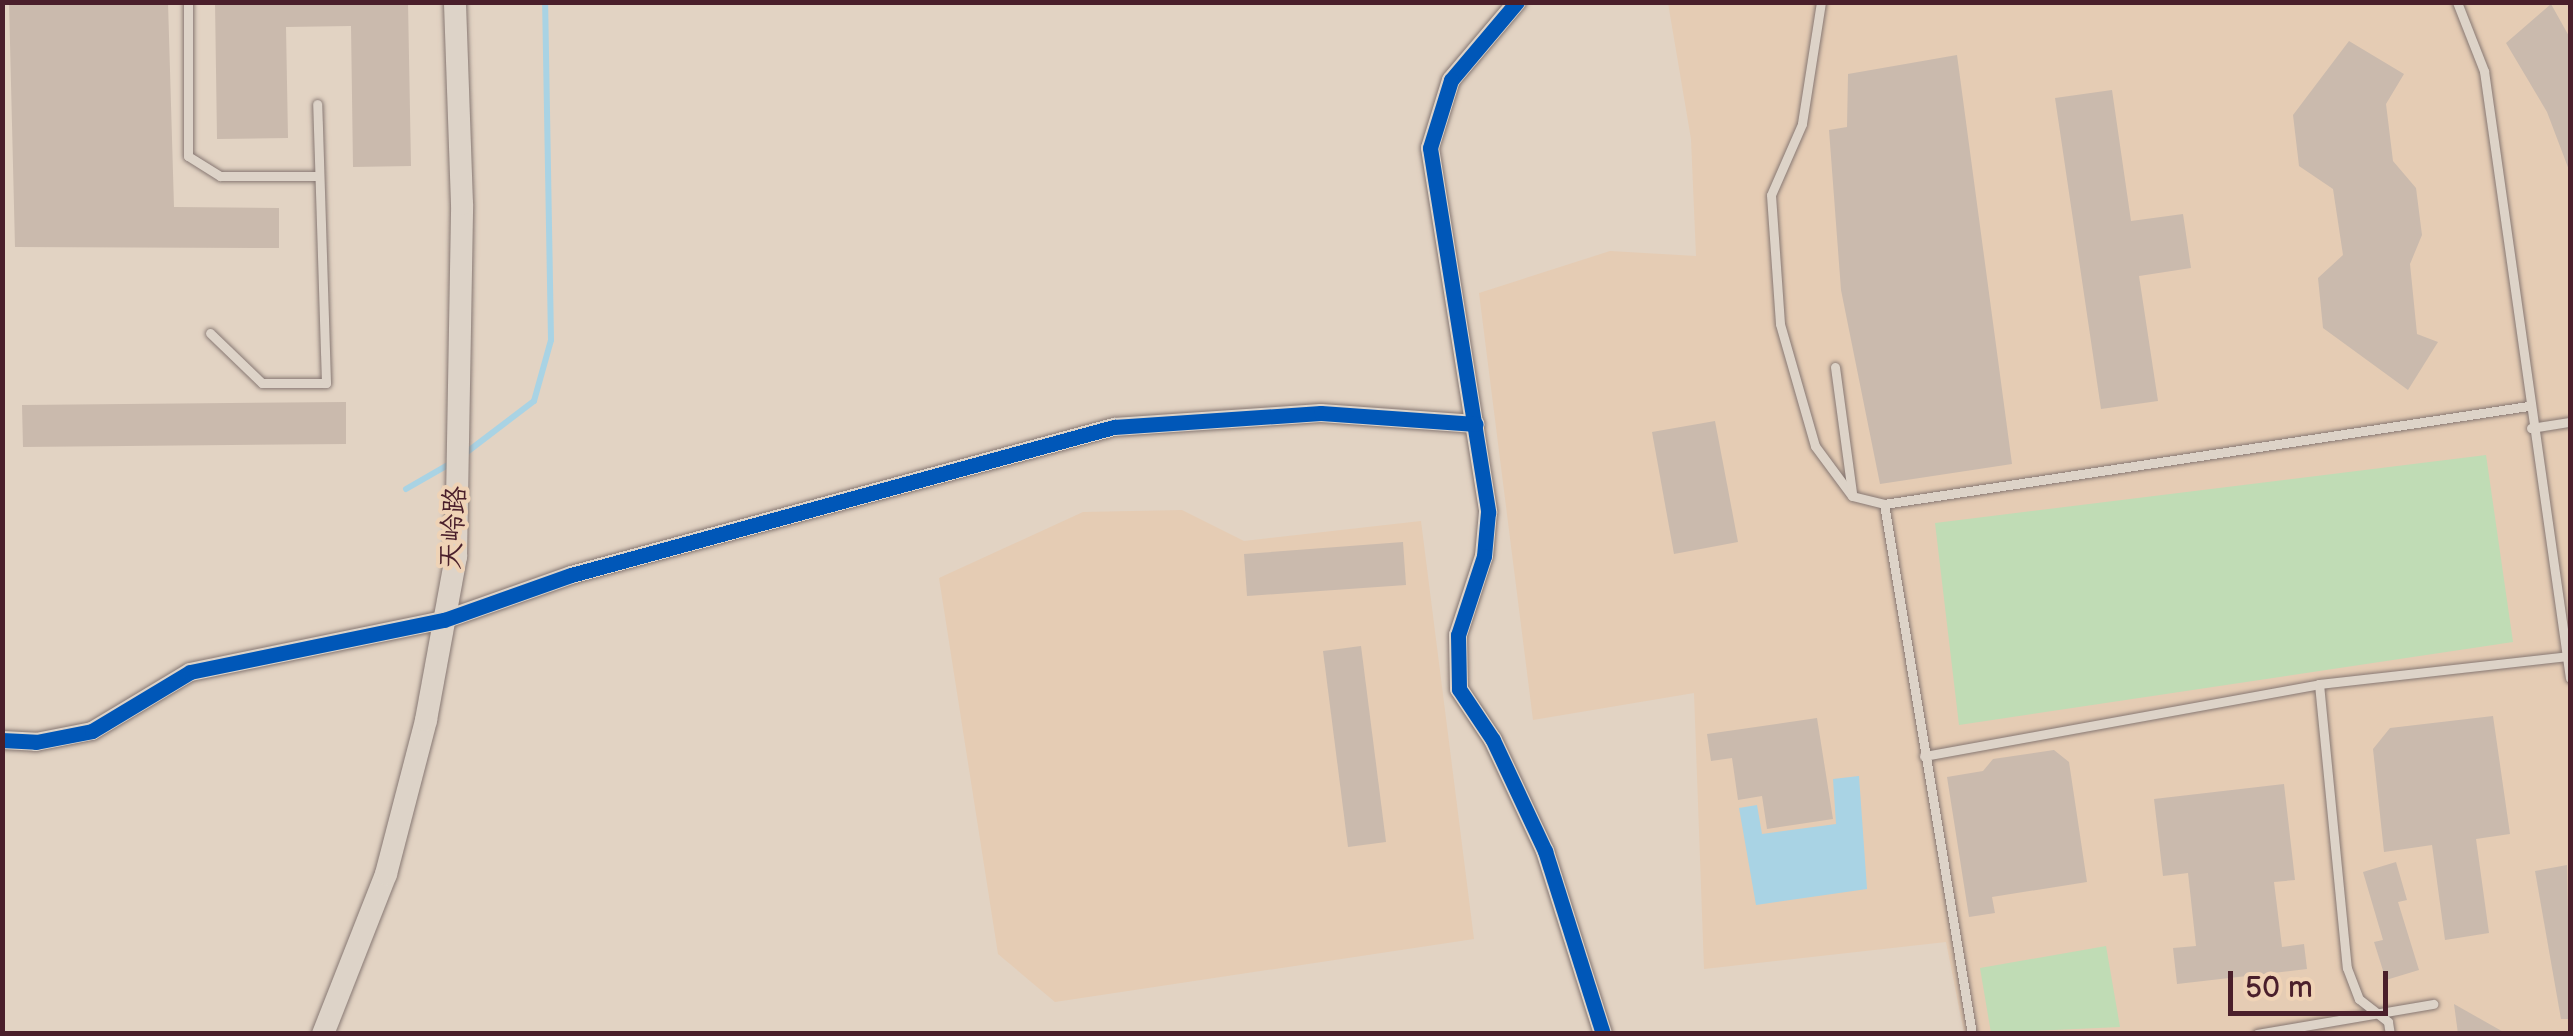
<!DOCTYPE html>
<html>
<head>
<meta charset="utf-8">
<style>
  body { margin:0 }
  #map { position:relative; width:2573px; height:1036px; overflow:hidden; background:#e2d3c3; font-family:"Balsamiq Sans","LXGW WenKai TC",sans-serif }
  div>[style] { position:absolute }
  .built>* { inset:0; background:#e5ccb4 }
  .green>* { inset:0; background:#c0dcb5 }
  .water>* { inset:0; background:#a9d3e4 }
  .stream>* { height:6px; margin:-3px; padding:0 3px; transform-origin:3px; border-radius:3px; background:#a9d3e4 }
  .building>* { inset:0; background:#cabaad }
  .roads { filter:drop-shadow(0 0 2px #877873) drop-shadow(0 0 2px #877873) }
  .service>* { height:9px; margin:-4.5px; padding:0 4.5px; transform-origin:4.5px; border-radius:4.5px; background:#ddd3c8 }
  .minor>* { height:18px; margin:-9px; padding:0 9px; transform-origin:9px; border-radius:9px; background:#ddd3c8 }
  .tertiary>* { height:22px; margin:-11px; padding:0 11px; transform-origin:11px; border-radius:11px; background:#ddd3c8 }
  .cycleway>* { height:15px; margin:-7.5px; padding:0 7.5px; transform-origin:7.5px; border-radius:7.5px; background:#0057b8 }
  span { translate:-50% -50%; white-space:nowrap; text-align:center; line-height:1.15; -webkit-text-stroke:8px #efd3b6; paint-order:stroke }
  .street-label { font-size:28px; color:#4a1f2b }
  .frame { position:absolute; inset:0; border:5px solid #4a1f2b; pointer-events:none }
  .scale { position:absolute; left:2228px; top:971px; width:160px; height:45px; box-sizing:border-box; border:5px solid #4a1f2b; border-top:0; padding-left:12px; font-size:30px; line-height:35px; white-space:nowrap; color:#4a1f2b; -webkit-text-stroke:8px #efd3b6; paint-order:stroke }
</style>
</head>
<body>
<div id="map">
  <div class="built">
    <div style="clip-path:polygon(1668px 3px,2570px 3px,2570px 1033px,1964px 1033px,1946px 942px,1704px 969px,1694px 693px,1533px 720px,1479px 293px,1610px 251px,1696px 256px,1691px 139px)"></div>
    <div style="clip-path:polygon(1182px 510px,1244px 541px,1421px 521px,1474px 939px,1055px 1002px,998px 954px,939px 578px,1083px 512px)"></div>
  </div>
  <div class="green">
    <div style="clip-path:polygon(2486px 455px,2513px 642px,1959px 725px,1935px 523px)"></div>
    <div style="clip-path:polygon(2106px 946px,2120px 1027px,1991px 1033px,1980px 968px)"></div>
  </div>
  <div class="water">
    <div style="clip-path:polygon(1859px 776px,1867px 889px,1756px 905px,1739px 808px,1757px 805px,1762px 834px,1836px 824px,1833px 779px)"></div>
  </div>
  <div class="stream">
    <div style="left:463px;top:455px;width:89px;rotate:-37.3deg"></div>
    <div style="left:534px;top:401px;width:63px;rotate:-74.4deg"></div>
    <div style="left:551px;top:340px;width:338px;rotate:-91deg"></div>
    <div style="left:406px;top:489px;width:54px;rotate:-29.9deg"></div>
  </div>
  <div class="building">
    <div style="clip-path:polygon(9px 2px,168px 2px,174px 207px,279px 208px,279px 248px,15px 247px)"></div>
    <div style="clip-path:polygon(215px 2px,408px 2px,411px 166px,353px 167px,351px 26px,286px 27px,288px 138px,217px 139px)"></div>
    <div style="clip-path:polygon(2551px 4px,2570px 38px,2569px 170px,2547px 112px,2506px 43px)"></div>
    <div style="clip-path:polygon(2349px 41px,2404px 74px,2386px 104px,2393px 161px,2416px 188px,2422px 235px,2410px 264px,2417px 334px,2438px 342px,2408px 390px,2323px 328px,2318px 278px,2343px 255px,2333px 189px,2299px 166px,2293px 115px)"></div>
    <div style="clip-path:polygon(1957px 55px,2012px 464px,1880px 484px,1841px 290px,1829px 130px,1847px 127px,1848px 74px)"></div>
    <div style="clip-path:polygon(2112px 90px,2131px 221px,2183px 214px,2191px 268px,2139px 276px,2158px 401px,2101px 409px,2055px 98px)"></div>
    <div style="clip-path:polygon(346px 402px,346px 444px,23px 447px,22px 405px)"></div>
    <div style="clip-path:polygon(1715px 421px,1738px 542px,1674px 554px,1652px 432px)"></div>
    <div style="clip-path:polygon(1403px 542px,1406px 585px,1247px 596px,1244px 554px)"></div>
    <div style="clip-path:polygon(1361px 646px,1386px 842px,1348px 847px,1323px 651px)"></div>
    <div style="clip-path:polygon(2493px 716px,2510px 834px,2476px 839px,2489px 933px,2445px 940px,2432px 845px,2384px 852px,2373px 749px,2390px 728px)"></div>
    <div style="clip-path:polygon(1817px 718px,1833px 819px,1767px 829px,1762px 796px,1738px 800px,1732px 758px,1711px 761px,1707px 734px)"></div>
    <div style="clip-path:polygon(2054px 750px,2069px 762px,2087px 882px,1992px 897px,1995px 913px,1969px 917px,1947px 777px,1983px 771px,1993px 759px)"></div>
    <div style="clip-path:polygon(2284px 784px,2295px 880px,2274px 882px,2282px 947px,2304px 944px,2307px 969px,2177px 984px,2173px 948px,2196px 946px,2188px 873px,2163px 876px,2154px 799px)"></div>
    <div style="clip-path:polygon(2396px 862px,2407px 900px,2398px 902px,2419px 970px,2386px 980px,2374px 942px,2383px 940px,2363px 872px)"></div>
    <div style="clip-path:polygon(2567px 865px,2570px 1019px,2561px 1019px,2535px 871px)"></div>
    <div style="clip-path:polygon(2454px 1004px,2507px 1034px,2458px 1034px)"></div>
  </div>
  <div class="roads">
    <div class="service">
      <div style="left:188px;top:2px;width:154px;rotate:90deg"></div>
      <div style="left:188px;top:156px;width:38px;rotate:32deg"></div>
      <div style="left:220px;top:176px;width:98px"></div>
      <div style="left:1821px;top:2px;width:123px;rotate:98.9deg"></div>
      <div style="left:1802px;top:124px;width:77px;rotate:113.6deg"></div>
      <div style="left:1771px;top:195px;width:129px;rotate:86deg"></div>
      <div style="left:1780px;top:324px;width:127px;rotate:74deg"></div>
      <div style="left:1815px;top:446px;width:62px;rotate:53.5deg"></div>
      <div style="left:1852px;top:496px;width:33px;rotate:14deg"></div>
      <div style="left:1884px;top:504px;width:537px;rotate:80.57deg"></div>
      <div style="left:2457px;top:2px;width:74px;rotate:68.6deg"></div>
      <div style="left:2484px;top:71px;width:613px;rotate:81.94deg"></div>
      <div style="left:210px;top:333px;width:72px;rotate:43.9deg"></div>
      <div style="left:262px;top:383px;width:64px"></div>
      <div style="left:326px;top:383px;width:279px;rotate:-91.8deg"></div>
      <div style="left:1835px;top:367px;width:127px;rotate:82.3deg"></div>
      <div style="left:2531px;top:428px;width:39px;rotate:-9deg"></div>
      <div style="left:1884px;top:504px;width:651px;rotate:-8.65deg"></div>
      <div style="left:2319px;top:684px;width:285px;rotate:84.4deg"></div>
      <div style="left:2347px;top:968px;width:33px;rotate:69deg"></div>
      <div style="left:2359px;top:999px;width:37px;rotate:38deg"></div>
      <div style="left:2388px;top:1022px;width:12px;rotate:81deg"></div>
      <div style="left:1924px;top:756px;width:402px;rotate:-10.3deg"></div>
      <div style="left:2319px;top:684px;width:250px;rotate:-6.4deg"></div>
      <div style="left:2257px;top:1034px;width:179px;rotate:-9.7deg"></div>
    </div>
    <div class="minor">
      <div style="left:1517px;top:2px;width:102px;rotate:130.2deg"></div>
      <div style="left:1451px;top:80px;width:71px;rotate:107.2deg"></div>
      <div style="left:1430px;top:148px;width:369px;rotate:80.9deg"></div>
      <div style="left:1488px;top:512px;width:44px;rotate:95.2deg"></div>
      <div style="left:1484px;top:556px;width:83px;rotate:108.2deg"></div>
      <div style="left:1458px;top:635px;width:54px;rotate:88.9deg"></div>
      <div style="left:1459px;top:689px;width:61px;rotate:56.3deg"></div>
      <div style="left:1493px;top:740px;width:123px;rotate:64.9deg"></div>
      <div style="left:1545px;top:851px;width:192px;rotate:72.4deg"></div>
      <div style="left:2px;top:740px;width:34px;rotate:3deg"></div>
      <div style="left:36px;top:742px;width:57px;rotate:-11.1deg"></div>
      <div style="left:92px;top:731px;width:114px;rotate:-31deg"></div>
      <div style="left:190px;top:672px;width:259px;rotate:-11.6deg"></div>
      <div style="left:444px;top:620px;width:135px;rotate:-19.5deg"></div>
      <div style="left:571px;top:575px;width:563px;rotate:-15.25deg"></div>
      <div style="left:1114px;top:427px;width:207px;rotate:-3.9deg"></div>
      <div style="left:1321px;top:413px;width:155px;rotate:4.1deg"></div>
    </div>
    <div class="tertiary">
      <div style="left:323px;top:1034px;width:172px;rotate:-68.5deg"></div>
      <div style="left:386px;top:874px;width:159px;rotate:-75.4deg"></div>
      <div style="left:426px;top:720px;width:166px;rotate:-79.6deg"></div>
      <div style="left:456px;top:557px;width:353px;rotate:-89deg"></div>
      <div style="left:462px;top:204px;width:202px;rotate:-92deg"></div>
    </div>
  </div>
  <div class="cycleway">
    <div style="left:1517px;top:2px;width:102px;rotate:130.2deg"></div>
    <div style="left:1451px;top:80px;width:71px;rotate:107.2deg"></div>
    <div style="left:1430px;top:148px;width:369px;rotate:80.9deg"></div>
    <div style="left:1488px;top:512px;width:44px;rotate:95.2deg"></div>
    <div style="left:1484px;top:556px;width:83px;rotate:108.2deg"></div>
    <div style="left:1458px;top:635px;width:54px;rotate:88.9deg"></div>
    <div style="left:1459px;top:689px;width:61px;rotate:56.3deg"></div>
    <div style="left:1493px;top:740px;width:123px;rotate:64.9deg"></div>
    <div style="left:1545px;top:851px;width:192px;rotate:72.4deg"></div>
    <div style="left:2px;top:740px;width:34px;rotate:3deg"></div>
    <div style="left:36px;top:742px;width:57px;rotate:-11.1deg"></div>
    <div style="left:92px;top:731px;width:114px;rotate:-31deg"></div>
    <div style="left:190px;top:672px;width:259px;rotate:-11.6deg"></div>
    <div style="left:444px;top:620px;width:135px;rotate:-19.5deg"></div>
    <div style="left:571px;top:575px;width:563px;rotate:-15.25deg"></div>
    <div style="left:1114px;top:427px;width:207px;rotate:-3.9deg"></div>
    <div style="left:1321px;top:413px;width:155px;rotate:4.1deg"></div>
  </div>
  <div class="street-label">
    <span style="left:454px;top:528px;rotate:-86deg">天岭路</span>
  </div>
  <div class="frame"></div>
  <div class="scale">50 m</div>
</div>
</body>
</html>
